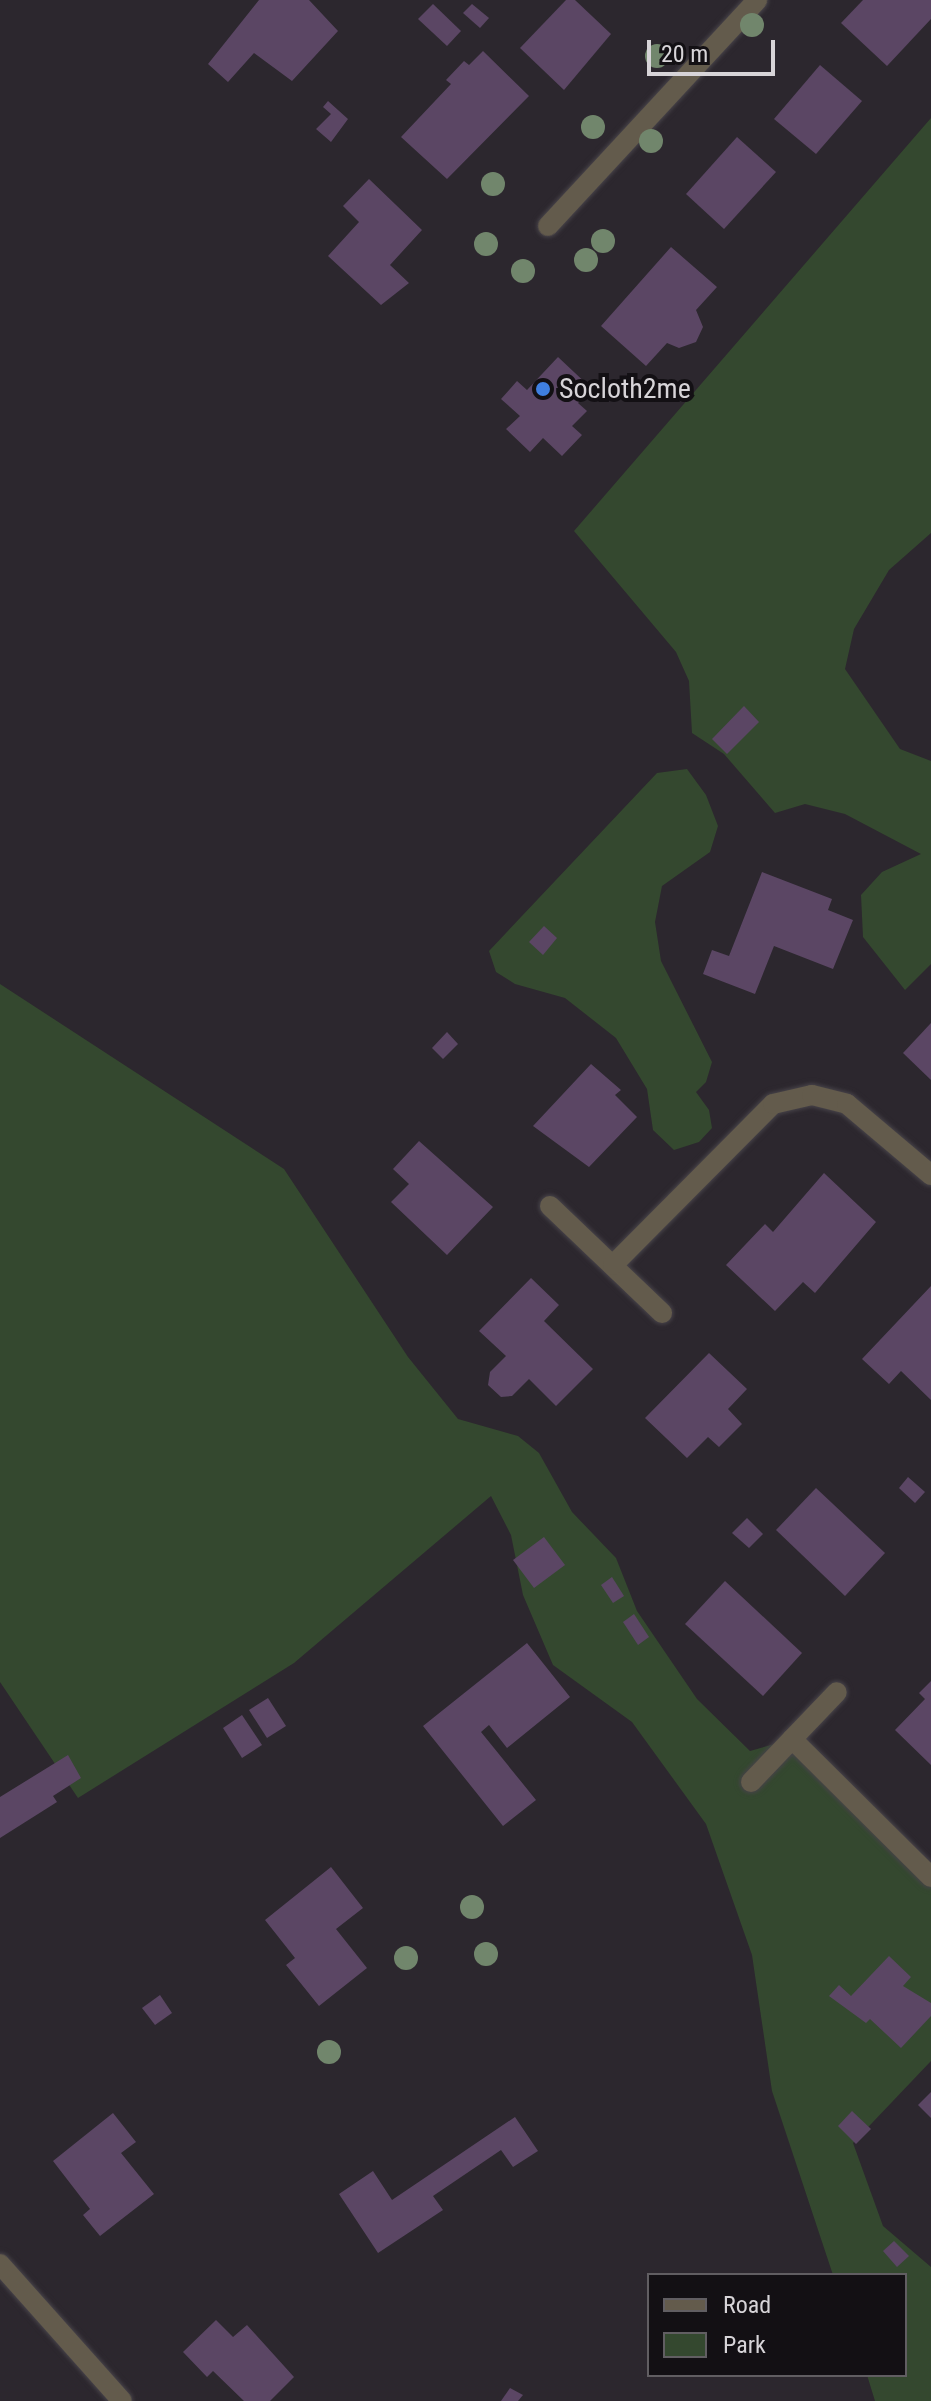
<!DOCTYPE html>
<html>
<head>
<meta charset="utf-8">
<style>
  body { margin:0 }
  #map { position:relative; width:931px; height:2401px; overflow:hidden; background:#2c272e; font-family:"Roboto Condensed",sans-serif }
  div>[style] { position:absolute }
  .green>* { inset:0; background:#34482f }
  .building>* { inset:0; background:#5b4664 }
  .roads { filter:drop-shadow(0 0 2px #474349) drop-shadow(0 0 2px #474349) }
  .street>* { height:20px; margin:-10px; padding:0 10px; transform-origin:10px; border-radius:10px; background:#635b4c }
  .trees>* { width:24px; height:24px; margin:-12px; border-radius:50%; background:#71866c }
  .dots>* { width:22px; height:22px; translate:-50% -50%; box-sizing:border-box; border:4px solid #131014; border-radius:50% }
  span { translate:-50% -50%; white-space:nowrap; text-align:center; line-height:1.15; -webkit-text-stroke:8px #131014; paint-order:stroke }
  .poi-label { font-size:28px; color:#d7d4d8 }
  .left { translate:0 -50%; text-align:left }
  .legend { position:absolute; left:647px; top:2273px; width:260px; height:104px; box-sizing:border-box; background:#131014; border:2px solid #615e62; margin:0; padding:10px 14px; list-style:none; font-size:24px; color:#d7d4d8 }
  .legend li { display:flex; align-items:center; gap:16px; height:40px }
  .legend b { width:40px; border:2px solid #615e62 }
  .scale { position:absolute; left:647px; top:40px; width:128px; height:36px; box-sizing:border-box; border:4px solid #d7d4d8; border-top:0; padding-left:10px; font-size:24px; line-height:28px; white-space:nowrap; color:#d7d4d8; -webkit-text-stroke:6px #131014; paint-order:stroke }
</style>
</head>
<body>
<div id="map">
  <div class="green">
    <div style="clip-path:polygon(931px 118px,931px 533px,889px 570px,854px 629px,845px 669px,900px 749px,931px 761px,931px 964px,905px 990px,863px 937px,861px 895px,882px 872px,921px 854px,845px 814px,805px 804px,775px 813px,724px 754px,692px 733px,689px 681px,676px 652px,574px 531px)"></div>
    <div style="clip-path:polygon(687px 769px,706px 795px,718px 826px,710px 852px,662px 886px,655px 922px,661px 961px,712px 1062px,706px 1082px,696px 1092px,709px 1110px,712px 1128px,699px 1142px,674px 1150px,653px 1130px,647px 1089px,616px 1038px,565px 998px,515px 984px,496px 972px,489px 951px,657px 773px)"></div>
    <div style="clip-path:polygon(0 984px,284px 1169px,408px 1357px,458px 1419px,518px 1436px,539px 1453px,572px 1512px,616px 1558px,637px 1611px,697px 1699px,750px 1751px,792px 1739px,931px 1877px,931px 2061px,853px 2143px,883px 2226px,931px 2267px,931px 2401px,875px 2401px,867px 2375px,905px 2375px,905px 2275px,833px 2275px,772px 2091px,752px 1955px,706px 1824px,632px 1722px,553px 1665px,523px 1595px,511px 1535px,491px 1496px,294px 1663px,78px 1798px,0 1682px)"></div>
  </div>
  <div class="building">
    <div style="clip-path:polygon(259px 0,309px 0,338px 31px,292px 81px,254px 53px,228px 82px,208px 64px)"></div>
    <div style="clip-path:polygon(566px 0,575px 0,611px 34px,564px 90px,520px 48px)"></div>
    <div style="clip-path:polygon(863px 0,931px 0,931px 19px,887px 66px,841px 23px)"></div>
    <div style="clip-path:polygon(433px 4px,461px 31px,447px 46px,418px 19px)"></div>
    <div style="clip-path:polygon(472px 4px,489px 18px,480px 28px,463px 13px)"></div>
    <div style="clip-path:polygon(483px 51px,529px 96px,447px 179px,401px 137px,451px 84px,446px 80px,464px 61px,469px 65px)"></div>
    <div style="clip-path:polygon(820px 65px,862px 101px,816px 154px,774px 119px)"></div>
    <div style="clip-path:polygon(328px 101px,348px 119px,331px 142px,316px 129px,331px 114px,323px 107px)"></div>
    <div style="clip-path:polygon(737px 137px,776px 172px,724px 229px,686px 194px)"></div>
    <div style="clip-path:polygon(369px 179px,422px 230px,390px 265px,409px 283px,381px 305px,328px 256px,359px 222px,343px 206px)"></div>
    <div style="clip-path:polygon(671px 247px,717px 287px,696px 310px,703px 327px,696px 342px,679px 348px,667px 343px,646px 366px,601px 326px)"></div>
    <div style="clip-path:polygon(558px 357px,591px 388px,578px 403px,587px 411px,572px 426px,582px 435px,562px 456px,543px 438px,530px 452px,506px 429px,520px 416px,501px 399px,517px 381px,527px 390px)"></div>
    <div style="clip-path:polygon(744px 706px,759px 722px,727px 754px,712px 739px)"></div>
    <div style="clip-path:polygon(762px 872px,832px 899px,828px 910px,853px 920px,833px 969px,774px 946px,755px 994px,703px 974px,712px 950px,729px 956px)"></div>
    <div style="clip-path:polygon(544px 926px,557px 938px,543px 955px,529px 942px)"></div>
    <div style="clip-path:polygon(931px 1023px,931px 1080px,903px 1053px)"></div>
    <div style="clip-path:polygon(447px 1032px,458px 1044px,443px 1059px,432px 1048px)"></div>
    <div style="clip-path:polygon(591px 1064px,621px 1090px,615px 1095px,637px 1117px,589px 1167px,533px 1126px)"></div>
    <div style="clip-path:polygon(419px 1141px,493px 1207px,447px 1255px,391px 1202px,409px 1184px,393px 1169px)"></div>
    <div style="clip-path:polygon(824px 1173px,876px 1222px,815px 1293px,803px 1282px,775px 1311px,726px 1265px,765px 1224px,773px 1232px)"></div>
    <div style="clip-path:polygon(531px 1278px,559px 1305px,544px 1321px,593px 1369px,556px 1406px,529px 1379px,512px 1396px,501px 1397px,488px 1385px,490px 1372px,506px 1356px,479px 1331px)"></div>
    <div style="clip-path:polygon(931px 1286px,931px 1400px,901px 1371px,889px 1384px,862px 1359px)"></div>
    <div style="clip-path:polygon(709px 1353px,747px 1389px,728px 1409px,742px 1424px,719px 1447px,708px 1437px,687px 1458px,645px 1418px)"></div>
    <div style="clip-path:polygon(908px 1477px,925px 1492px,915px 1503px,899px 1488px)"></div>
    <div style="clip-path:polygon(816px 1488px,885px 1553px,845px 1596px,776px 1530px)"></div>
    <div style="clip-path:polygon(747px 1518px,763px 1534px,749px 1548px,732px 1533px)"></div>
    <div style="clip-path:polygon(544px 1537px,565px 1565px,534px 1588px,513px 1560px)"></div>
    <div style="clip-path:polygon(612px 1577px,624px 1596px,613px 1603px,601px 1585px)"></div>
    <div style="clip-path:polygon(725px 1581px,802px 1653px,763px 1696px,685px 1624px)"></div>
    <div style="clip-path:polygon(634px 1614px,649px 1637px,638px 1645px,623px 1622px)"></div>
    <div style="clip-path:polygon(527px 1643px,570px 1697px,507px 1748px,489px 1725px,481px 1732px,536px 1800px,503px 1826px,423px 1726px)"></div>
    <div style="clip-path:polygon(931px 1681px,931px 1765px,895px 1730px,925px 1699px,919px 1693px)"></div>
    <div style="clip-path:polygon(268px 1698px,286px 1726px,267px 1738px,249px 1710px)"></div>
    <div style="clip-path:polygon(242px 1715px,262px 1745px,242px 1758px,223px 1728px)"></div>
    <div style="clip-path:polygon(68px 1755px,81px 1778px,53px 1796px,57px 1802px,0 1838px,0 1797px)"></div>
    <div style="clip-path:polygon(331px 1867px,363px 1908px,336px 1929px,367px 1968px,319px 2006px,286px 1965px,295px 1958px,265px 1920px)"></div>
    <div style="clip-path:polygon(889px 1956px,911px 1977px,903px 1986px,931px 2003px,931px 2016px,901px 2048px,870px 2019px,866px 2023px,829px 1996px,839px 1985px,851px 1996px)"></div>
    <div style="clip-path:polygon(160px 1995px,172px 2013px,155px 2025px,142px 2008px)"></div>
    <div style="clip-path:polygon(931px 2092px,931px 2118px,918px 2105px)"></div>
    <div style="clip-path:polygon(852px 2111px,871px 2129px,856px 2144px,838px 2126px)"></div>
    <div style="clip-path:polygon(113px 2113px,136px 2142px,121px 2153px,154px 2194px,100px 2236px,83px 2215px,90px 2209px,53px 2161px)"></div>
    <div style="clip-path:polygon(515px 2117px,538px 2151px,513px 2167px,501px 2150px,433px 2196px,443px 2210px,378px 2253px,339px 2194px,373px 2171px,392px 2200px)"></div>
    <div style="clip-path:polygon(894px 2241px,909px 2256px,897px 2267px,883px 2251px)"></div>
    <div style="clip-path:polygon(216px 2320px,233px 2337px,247px 2325px,294px 2377px,270px 2401px,244px 2401px,213px 2371px,207px 2377px,183px 2352px)"></div>
    <div style="clip-path:polygon(510px 2388px,523px 2395px,518px 2401px,501px 2401px)"></div>
  </div>
  <div class="roads">
    <div class="street">
      <div style="left:548px;top:226px;width:308px;rotate:-47.2deg"></div>
      <div style="left:550px;top:1206px;width:155px;rotate:43.7deg"></div>
      <div style="left:613px;top:1265px;width:227px;rotate:-45.2deg"></div>
      <div style="left:773px;top:1104px;width:40px;rotate:-13deg"></div>
      <div style="left:812px;top:1095px;width:36px;rotate:14deg"></div>
      <div style="left:847px;top:1104px;width:110px;rotate:40.2deg"></div>
      <div style="left:792px;top:1739px;width:196px;rotate:44.8deg"></div>
      <div style="left:751px;top:1782px;width:124px;rotate:-46.3deg"></div>
      <div style="left:0;top:2264px;width:183px;rotate:48.3deg"></div>
    </div>
  </div>
  <div class="trees">
    <div style="left:752px;top:25px"></div>
    <div style="left:657px;top:56px"></div>
    <div style="left:593px;top:127px"></div>
    <div style="left:651px;top:141px"></div>
    <div style="left:493px;top:184px"></div>
    <div style="left:603px;top:241px"></div>
    <div style="left:486px;top:244px"></div>
    <div style="left:586px;top:260px"></div>
    <div style="left:523px;top:271px"></div>
    <div style="left:472px;top:1907px"></div>
    <div style="left:486px;top:1954px"></div>
    <div style="left:406px;top:1958px"></div>
    <div style="left:329px;top:2052px"></div>
  </div>
  <div class="dots">
    <div style="left:543px;top:389px;background:#3f7fe0"></div>
  </div>
  <div class="poi-label">
    <span class="left" style="left:559px;top:389px">Socloth2me</span>
  </div>
  <ul class="legend">
  <li><b style="height:10px;background:#635b4c"></b>Road</li>
  <li><b style="height:22px;background:#34482f"></b>Park</li>
  </ul>
  <div class="scale">20 m</div>
</div>
</body>
</html>
